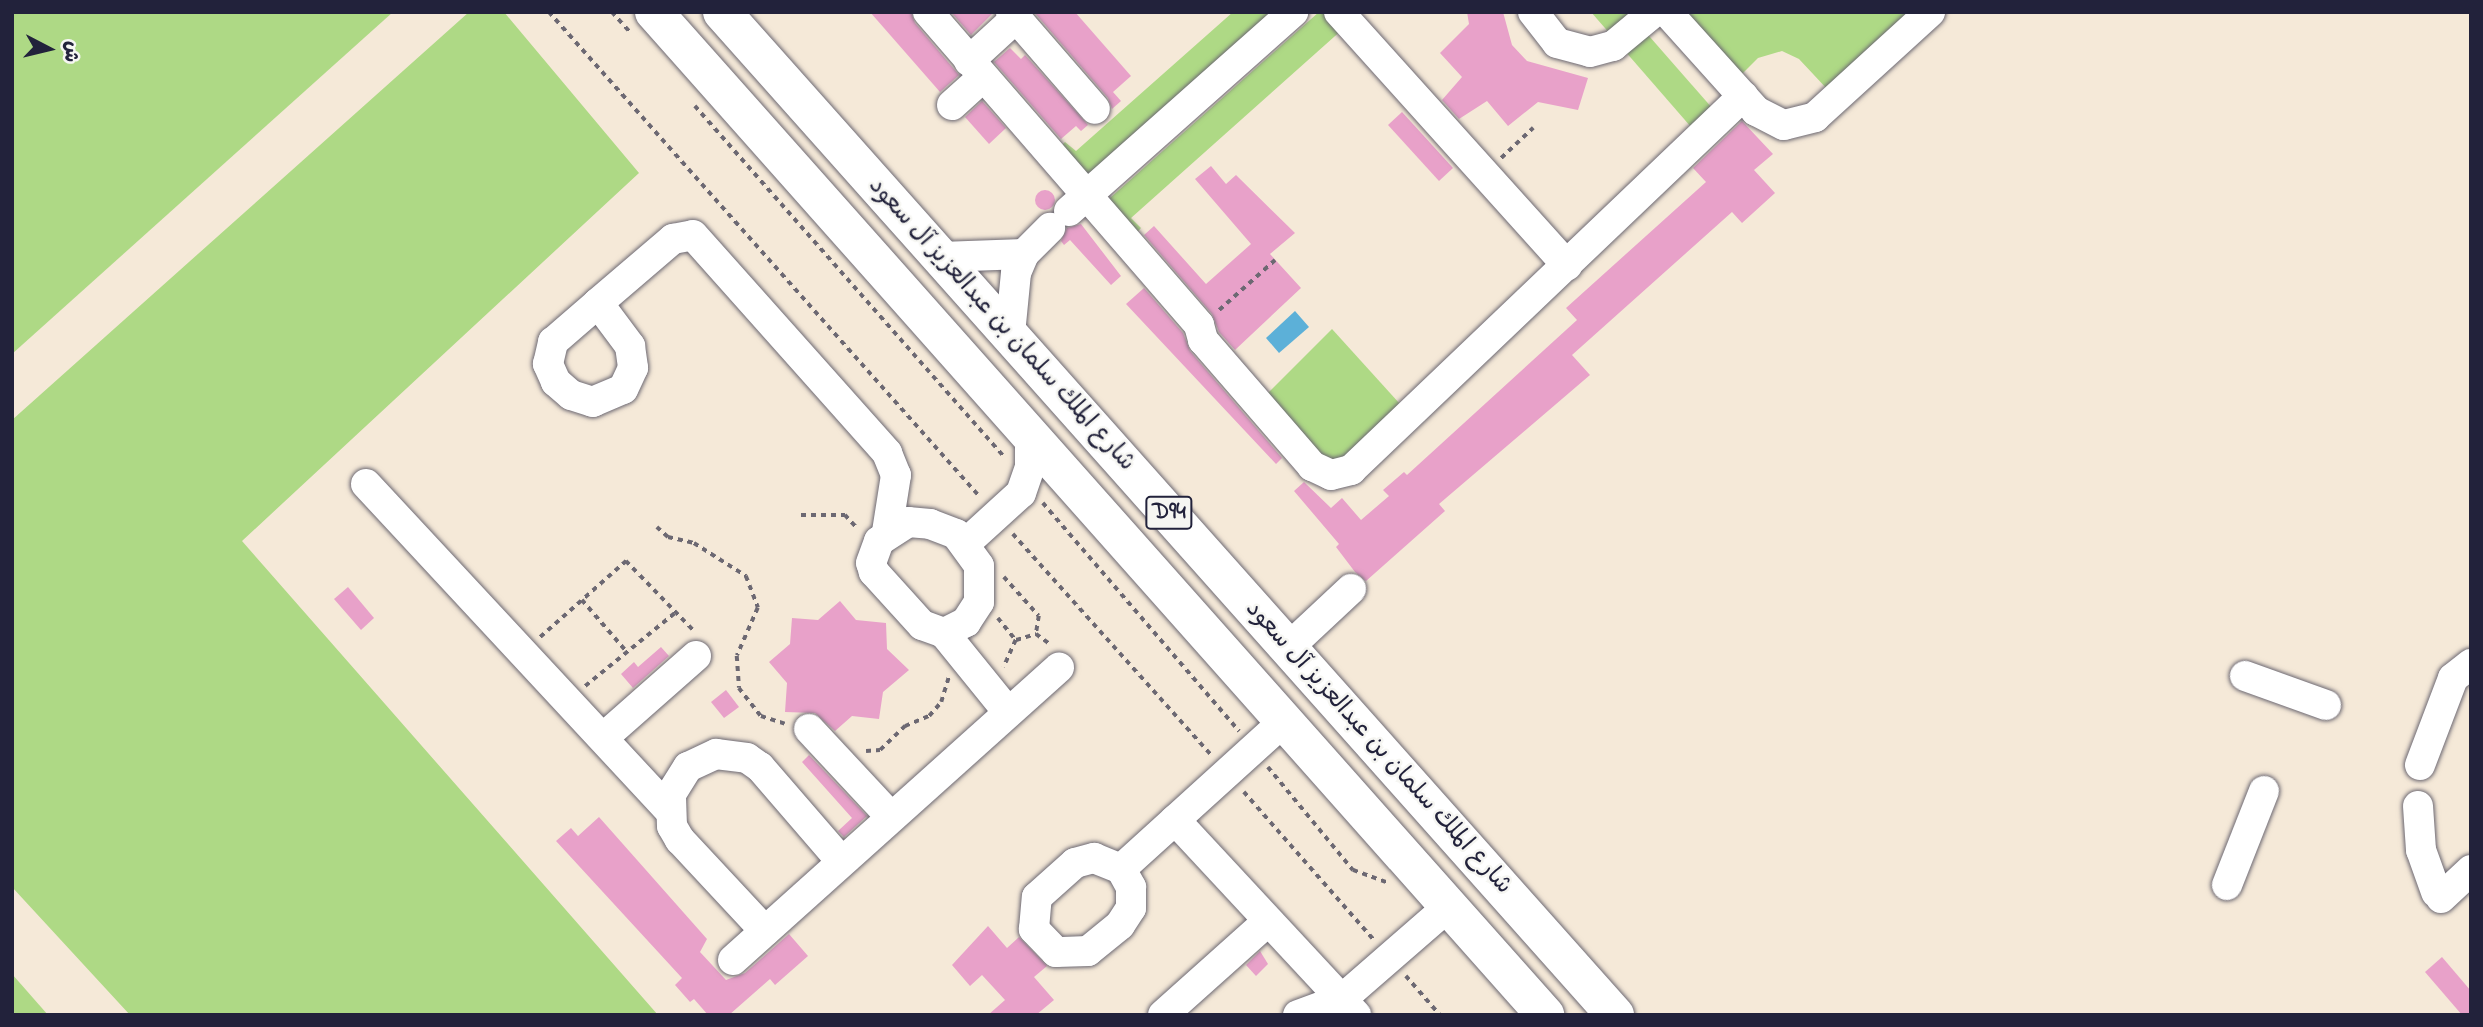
<!DOCTYPE html>
<html>
<head>
<meta charset="utf-8">
<style>
  body { margin:0 }
  #map { position:relative; width:2483px; height:1027px; overflow:hidden; background:#f5e9d8; font-family:"Indie Flower","Playpen Sans Arabic",sans-serif }
  div>[style] { position:absolute }
  .green>* { inset:0; background:#aed985 }
  .water>* { inset:0; background:#5cb0d8 }
  .building>* { inset:0; background:#e8a1c9 }
  .round { border-radius:50% }
  .path>* { height:3.5px; margin-top:-1.75px; transform-origin:0; background:repeating-linear-gradient(90deg,#6c6872 0 5px,transparent 0 10px) }
  .roads { filter:drop-shadow(0 0 2px #6c6872) drop-shadow(0 0 2px #6c6872) }
  .minor>* { height:30px; margin:-15px; padding:0 15px; transform-origin:15px; border-radius:15px; background:#fff }
  .major>* { height:38px; margin:-19px; padding:0 19px; transform-origin:19px; border-radius:19px; background:#fff }
  span { translate:-50% -50%; white-space:nowrap; text-align:center; line-height:1.15; -webkit-text-stroke:5px #f6f6f2; paint-order:stroke }
  .shield-label span { padding:2px 5px; background:#f6f6f2; border:2px solid; border-radius:5px; -webkit-text-stroke-width:0 }
  .shield-label { font-size:23px; color:#22223b; font-weight:700 }
  .street-label { font-size:24px; color:#22223b }
  .frame { position:absolute; inset:0; border:14px solid #22223b; pointer-events:none }
  .north { position:absolute; left:14px; top:14px; width:70px; height:70px; -webkit-text-stroke:5px #f6f6f2; paint-order:stroke; rotate:97deg; font-size:19px; font-weight:700; line-height:28px; text-align:center; color:#22223b }
  .north::after { content:''; display:block; margin:auto; width:24px; height:32px; background:#22223b; clip-path:polygon(50% 0,100% 100%,50% 72%,0 100%) }
</style>
</head>
<body>
<div id="map">
  <div class="green">
    <div style="clip-path:polygon(12px 12px,393px 12px,12px 354px)"></div>
    <div style="clip-path:polygon(469px 12px,504px 12px,639px 173px,242px 541px,658px 1015px,130px 1015px,12px 887px,12px 420px)"></div>
    <div style="clip-path:polygon(1233px 12px,1277px 12px,1074px 190px,1048px 159px,1065px 142px,1076px 151px)"></div>
    <div style="clip-path:polygon(1319px 12px,1362px 12px,1131px 218px,1141px 228px,1124px 247px,1092px 214px)"></div>
    <div style="clip-path:polygon(1591px 12px,1628px 12px,1713px 109px,1691px 127px)"></div>
    <div style="clip-path:polygon(1669px 12px,1915px 12px,1828px 90px,1799px 59px,1782px 51px,1758px 58px,1733px 83px)"></div>
    <div style="clip-path:polygon(1332px 329px,1400px 404px,1329px 471px,1258px 403px)"></div>
    <div style="clip-path:polygon(12px 974px,48px 1015px,12px 1015px)"></div>
  </div>
  <div class="water">
    <div style="clip-path:polygon(1295px 311px,1309px 327px,1279px 353px,1266px 338px)"></div>
  </div>
  <div class="building">
    <div style="clip-path:polygon(870px 12px,911px 12px,915px 23px,959px 75px,940px 92px)"></div>
    <div style="clip-path:polygon(951px 12px,994px 12px,971px 35px)"></div>
    <div style="clip-path:polygon(1034px 12px,1075px 12px,1131px 76px,1113px 92px,1121px 101px,1112px 109px,1108px 98px)"></div>
    <div style="clip-path:polygon(1467px 12px,1503px 12px,1512px 45px,1527px 61px,1588px 78px,1578px 110px,1538px 102px,1508px 126px,1487px 101px,1459px 119px,1442px 100px,1462px 77px,1440px 53px,1469px 24px)"></div>
    <div style="clip-path:polygon(1010px 48px,1021px 59px,1025px 55px,1088px 125px,1081px 131px,1076px 126px,1061px 139px,994px 62px)"></div>
    <div style="clip-path:polygon(982px 101px,1006px 128px,989px 144px,965px 117px)"></div>
    <div style="clip-path:polygon(1402px 112px,1453px 168px,1439px 181px,1388px 125px)"></div>
    <div style="clip-path:polygon(1742px 121px,1773px 154px,1754px 170px,1775px 193px,1742px 223px,1732px 212px,1572px 355px,1590px 375px,1439px 504px,1445px 511px,1366px 581px,1355px 572px,1336px 547px,1339px 544px,1294px 491px,1304px 482px,1331px 508px,1342px 498px,1361px 520px,1389px 496px,1383px 490px,1404px 472px,1407px 475px,1577px 320px,1566px 308px,1706px 182px,1693px 168px)"></div>
    <div style="clip-path:polygon(1211px 166px,1226px 184px,1236px 175px,1295px 233px,1270px 254px,1301px 288px,1235px 350px,1219px 332px,1212px 314px,1144px 235px,1154px 226px,1206px 284px,1251px 244px,1195px 179px)"></div>
    <div class="round" style="left:1035px;top:190px;width:20px;height:20px"></div>
    <div style="clip-path:polygon(1081px 224px,1121px 276px,1111px 285px,1070px 240px,1064px 245px,1061px 241px,1067px 228px)"></div>
    <div style="clip-path:polygon(1144px 288px,1183px 333px,1190px 351px,1282px 458px,1276px 464px,1126px 304px)"></div>
    <div style="clip-path:polygon(348px 587px,374px 618px,361px 630px,334px 599px)"></div>
    <div style="clip-path:polygon(840px 601px,856px 620px,886px 623px,887px 649px,909px 670px,883px 692px,879px 719px,852px 716px,835px 731px,815px 713px,785px 712px,787px 683px,769px 662px,790px 644px,792px 618px,818px 620px)"></div>
    <div style="clip-path:polygon(661px 647px,669px 656px,633px 688px,621px 674px,634px 662px,638px 667px)"></div>
    <div style="clip-path:polygon(726px 690px,739px 707px,724px 718px,711px 702px)"></div>
    <div style="clip-path:polygon(809px 755px,867px 816px,844px 837px,838px 831px,852px 818px,802px 762px)"></div>
    <div style="clip-path:polygon(599px 817px,707px 939px,700px 952px,726px 980px,745px 973px,789px 934px,808px 956px,775px 985px,770px 979px,729px 1015px,708px 1015px,694px 999px,690px 1002px,675px 985px,682px 978px,556px 841px,571px 828px,578px 836px)"></div>
    <div style="clip-path:polygon(988px 926px,1007px 948px,1019px 937px,1047px 966px,1034px 977px,1054px 1000px,1036px 1015px,988px 1015px,1005px 1000px,982px 975px,970px 986px,952px 965px)"></div>
    <div style="clip-path:polygon(1260px 951px,1268px 964px,1256px 976px,1246px 965px)"></div>
    <div style="clip-path:polygon(2442px 957px,2471px 991px,2471px 1015px,2462px 1015px,2425px 972px)"></div>
  </div>
  <div class="path">
    <div style="left:549px;top:12px;width:649px;rotate:48.37deg"></div>
    <div style="left:612px;top:12px;width:27px;rotate:48deg"></div>
    <div style="left:695px;top:106px;width:468px;rotate:48.6deg"></div>
    <div style="left:1501px;top:158px;width:44px;rotate:-43.2deg"></div>
    <div style="left:1219px;top:310px;width:75px;rotate:-41.8deg"></div>
    <div style="left:1043px;top:503px;width:301px;rotate:49.3deg"></div>
    <div style="left:801px;top:515px;width:44px"></div>
    <div style="left:845px;top:515px;width:19px;rotate:47deg"></div>
    <div style="left:657px;top:527px;width:15px;rotate:42deg"></div>
    <div style="left:668px;top:537px;width:27px;rotate:13deg"></div>
    <div style="left:694px;top:543px;width:62px;rotate:32.4deg"></div>
    <div style="left:746px;top:576px;width:34px;rotate:69deg"></div>
    <div style="left:758px;top:608px;width:52px;rotate:113.6deg"></div>
    <div style="left:737px;top:656px;width:32px;rotate:86deg"></div>
    <div style="left:739px;top:688px;width:36px;rotate:52deg"></div>
    <div style="left:761px;top:716px;width:25px;rotate:18deg"></div>
    <div style="left:1013px;top:534px;width:297px;rotate:48.1deg"></div>
    <div style="left:1004px;top:577px;width:52px;rotate:48.1deg"></div>
    <div style="left:1039px;top:616px;width:18px;rotate:99deg"></div>
    <div style="left:582px;top:600px;width:69px;rotate:49.1deg"></div>
    <div style="left:998px;top:618px;width:28px;rotate:51deg"></div>
    <div style="left:1016px;top:640px;width:30px;rotate:114deg"></div>
    <div style="left:540px;top:637px;width:115px;rotate:-41.5deg"></div>
    <div style="left:626px;top:561px;width:98px;rotate:45.8deg"></div>
    <div style="left:1016px;top:640px;width:21px;rotate:-17deg"></div>
    <div style="left:1036px;top:634px;width:19px;rotate:36deg"></div>
    <div style="left:585px;top:686px;width:117px;rotate:-39.1deg"></div>
    <div style="left:866px;top:751px;width:14px;rotate:-4deg"></div>
    <div style="left:880px;top:750px;width:35px;rotate:-44deg"></div>
    <div style="left:905px;top:726px;width:26px;rotate:-23deg"></div>
    <div style="left:929px;top:716px;width:18px;rotate:-49deg"></div>
    <div style="left:941px;top:702px;width:27px;rotate:-73deg"></div>
    <div style="left:1268px;top:767px;width:134px;rotate:50.5deg"></div>
    <div style="left:1353px;top:870px;width:37px;rotate:20deg"></div>
    <div style="left:1244px;top:792px;width:196px;rotate:48.7deg"></div>
    <div style="left:1406px;top:976px;width:52px;rotate:48.9deg"></div>
  </div>
  <div class="roads">
    <div class="minor">
      <div style="left:928px;top:12px;width:414px;rotate:49.1deg"></div>
      <div style="left:1199px;top:325px;width:16px;rotate:75deg"></div>
      <div style="left:1203px;top:340px;width:167px;rotate:49.1deg"></div>
      <div style="left:1312px;top:466px;width:21px;rotate:25deg"></div>
      <div style="left:1331px;top:475px;width:21px;rotate:-14deg"></div>
      <div style="left:1351px;top:470px;width:542px;rotate:-43.65deg"></div>
      <div style="left:1011px;top:12px;width:128px;rotate:49.1deg"></div>
      <div style="left:1339px;top:12px;width:341px;rotate:48deg"></div>
      <div style="left:1533px;top:12px;width:39px;rotate:52deg"></div>
      <div style="left:1557px;top:43px;width:34px;rotate:15deg"></div>
      <div style="left:1590px;top:52px;width:24px;rotate:-15deg"></div>
      <div style="left:1613px;top:46px;width:53px;rotate:-39.7deg"></div>
      <div style="left:1667px;top:12px;width:133px;rotate:48deg"></div>
      <div style="left:1756px;top:111px;width:31px;rotate:27deg"></div>
      <div style="left:1784px;top:125px;width:32px;rotate:-14deg"></div>
      <div style="left:1815px;top:117px;width:156px;rotate:-42.4deg"></div>
      <div style="left:969px;top:61px;width:64px;rotate:-42.5deg"></div>
      <div style="left:952px;top:105px;width:42px;rotate:-42.1deg"></div>
      <div style="left:1069px;top:211px;width:300px;rotate:-41.6deg"></div>
      <div style="left:941px;top:257px;width:83px;rotate:-2.1deg"></div>
      <div style="left:598px;top:303px;width:54px;rotate:53.3deg"></div>
      <div style="left:630px;top:346px;width:22px;rotate:82deg"></div>
      <div style="left:633px;top:368px;width:23px;rotate:115deg"></div>
      <div style="left:623px;top:389px;width:33px;rotate:157deg"></div>
      <div style="left:593px;top:402px;width:23px;rotate:-162deg"></div>
      <div style="left:571px;top:395px;width:20px;rotate:-139deg"></div>
      <div style="left:556px;top:382px;width:20px;rotate:-114deg"></div>
      <div style="left:548px;top:364px;width:23px;rotate:-77deg"></div>
      <div style="left:553px;top:342px;width:60px;rotate:-40.9deg"></div>
      <div style="left:598px;top:303px;width:99px;rotate:-40.5deg"></div>
      <div style="left:673px;top:239px;width:20px;rotate:-11deg"></div>
      <div style="left:693px;top:235px;width:292px;rotate:48.3deg"></div>
      <div style="left:887px;top:453px;width:24px;rotate:68deg"></div>
      <div style="left:896px;top:475px;width:58px;rotate:99deg"></div>
      <div style="left:1010px;top:334px;width:61px;rotate:-84.4deg"></div>
      <div style="left:1016px;top:273px;width:21px;rotate:-67deg"></div>
      <div style="left:1024px;top:254px;width:37px;rotate:-45deg"></div>
      <div style="left:366px;top:484px;width:445px;rotate:47.1deg"></div>
      <div style="left:908px;top:522px;width:22px;rotate:5deg"></div>
      <div style="left:930px;top:524px;width:28px;rotate:21deg"></div>
      <div style="left:956px;top:534px;width:39px;rotate:54deg"></div>
      <div style="left:979px;top:566px;width:36px;rotate:90deg"></div>
      <div style="left:979px;top:602px;width:24px;rotate:123deg"></div>
      <div style="left:966px;top:622px;width:25px;rotate:153deg"></div>
      <div style="left:944px;top:633px;width:23px;rotate:-160deg"></div>
      <div style="left:922px;top:625px;width:72px;rotate:-132.2deg"></div>
      <div style="left:874px;top:572px;width:9px;rotate:-108deg"></div>
      <div style="left:871px;top:563px;width:23px;rotate:-70deg"></div>
      <div style="left:879px;top:541px;width:35px;rotate:-33deg"></div>
      <div style="left:966px;top:543px;width:74px;rotate:-42.3deg"></div>
      <div style="left:1021px;top:493px;width:28px;rotate:-71deg"></div>
      <div style="left:1030px;top:467px;width:32px;rotate:-90deg"></div>
      <div style="left:944px;top:633px;width:102px;rotate:51deg"></div>
      <div style="left:1289px;top:647px;width:85px;rotate:-43.1deg"></div>
      <div style="left:2245px;top:676px;width:86px;rotate:19.7deg"></div>
      <div style="left:809px;top:729px;width:120px;rotate:47deg"></div>
      <div style="left:603px;top:738px;width:124px;rotate:-41.4deg"></div>
      <div style="left:2420px;top:765px;width:93px;rotate:-69.2deg"></div>
      <div style="left:2453px;top:678px;width:23px;rotate:-38deg"></div>
      <div style="left:2418px;top:806px;width:44px;rotate:86.1deg"></div>
      <div style="left:2421px;top:850px;width:45px;rotate:70.3deg"></div>
      <div style="left:1175px;top:820px;width:266px;rotate:47.1deg"></div>
      <div style="left:1094px;top:858px;width:29px;rotate:22deg"></div>
      <div style="left:1121px;top:869px;width:21px;rotate:61deg"></div>
      <div style="left:1131px;top:887px;width:21px;rotate:90deg"></div>
      <div style="left:1131px;top:908px;width:20px;rotate:123deg"></div>
      <div style="left:1120px;top:925px;width:41px;rotate:140.9deg"></div>
      <div style="left:1088px;top:951px;width:32px;rotate:178deg"></div>
      <div style="left:1056px;top:952px;width:32px;rotate:-134deg"></div>
      <div style="left:1034px;top:929px;width:32px;rotate:-85deg"></div>
      <div style="left:1037px;top:897px;width:51px;rotate:-41.8deg"></div>
      <div style="left:1075px;top:863px;width:20px;rotate:-15deg"></div>
      <div style="left:1121px;top:869px;width:219px;rotate:-42.2deg"></div>
      <div style="left:2227px;top:885px;width:101px;rotate:-68.5deg"></div>
      <div style="left:2441px;top:898px;width:41px;rotate:-43deg"></div>
      <div style="left:765px;top:931px;width:125px;rotate:-133deg"></div>
      <div style="left:680px;top:840px;width:16px;rotate:-120deg"></div>
      <div style="left:672px;top:826px;width:32px;rotate:-92deg"></div>
      <div style="left:671px;top:794px;width:32px;rotate:-58deg"></div>
      <div style="left:688px;top:767px;width:31px;rotate:-25deg"></div>
      <div style="left:716px;top:754px;width:31px;rotate:7deg"></div>
      <div style="left:747px;top:758px;width:16px;rotate:35deg"></div>
      <div style="left:760px;top:767px;width:125px;rotate:49.2deg"></div>
      <div style="left:733px;top:960px;width:438px;rotate:-41.9deg"></div>
      <div style="left:1163px;top:1015px;width:141px;rotate:-41.8deg"></div>
      <div style="left:1298px;top:1015px;width:47px;rotate:-20deg"></div>
      <div style="left:1342px;top:999px;width:140px;rotate:-41deg"></div>
    </div>
    <div class="major">
      <div style="left:654px;top:12px;width:1342px;rotate:48.38deg"></div>
      <div style="left:722px;top:12px;width:1343px;rotate:48.32deg"></div>
    </div>
  </div>
  <div class="shield-label">
    <span style="left:1169px;top:513px">D94</span>
  </div>
  <div class="street-label">
    <span style="left:1001px;top:325px;rotate:48deg">شارع الملك سلمان بن عبدالعزيز آل سعود</span>
    <span style="left:1378px;top:748px;rotate:48deg">شارع الملك سلمان بن عبدالعزيز آل سعود</span>
  </div>
  <div class="frame"></div>
  <div class="north">ش</div>
</div>
</body>
</html>
